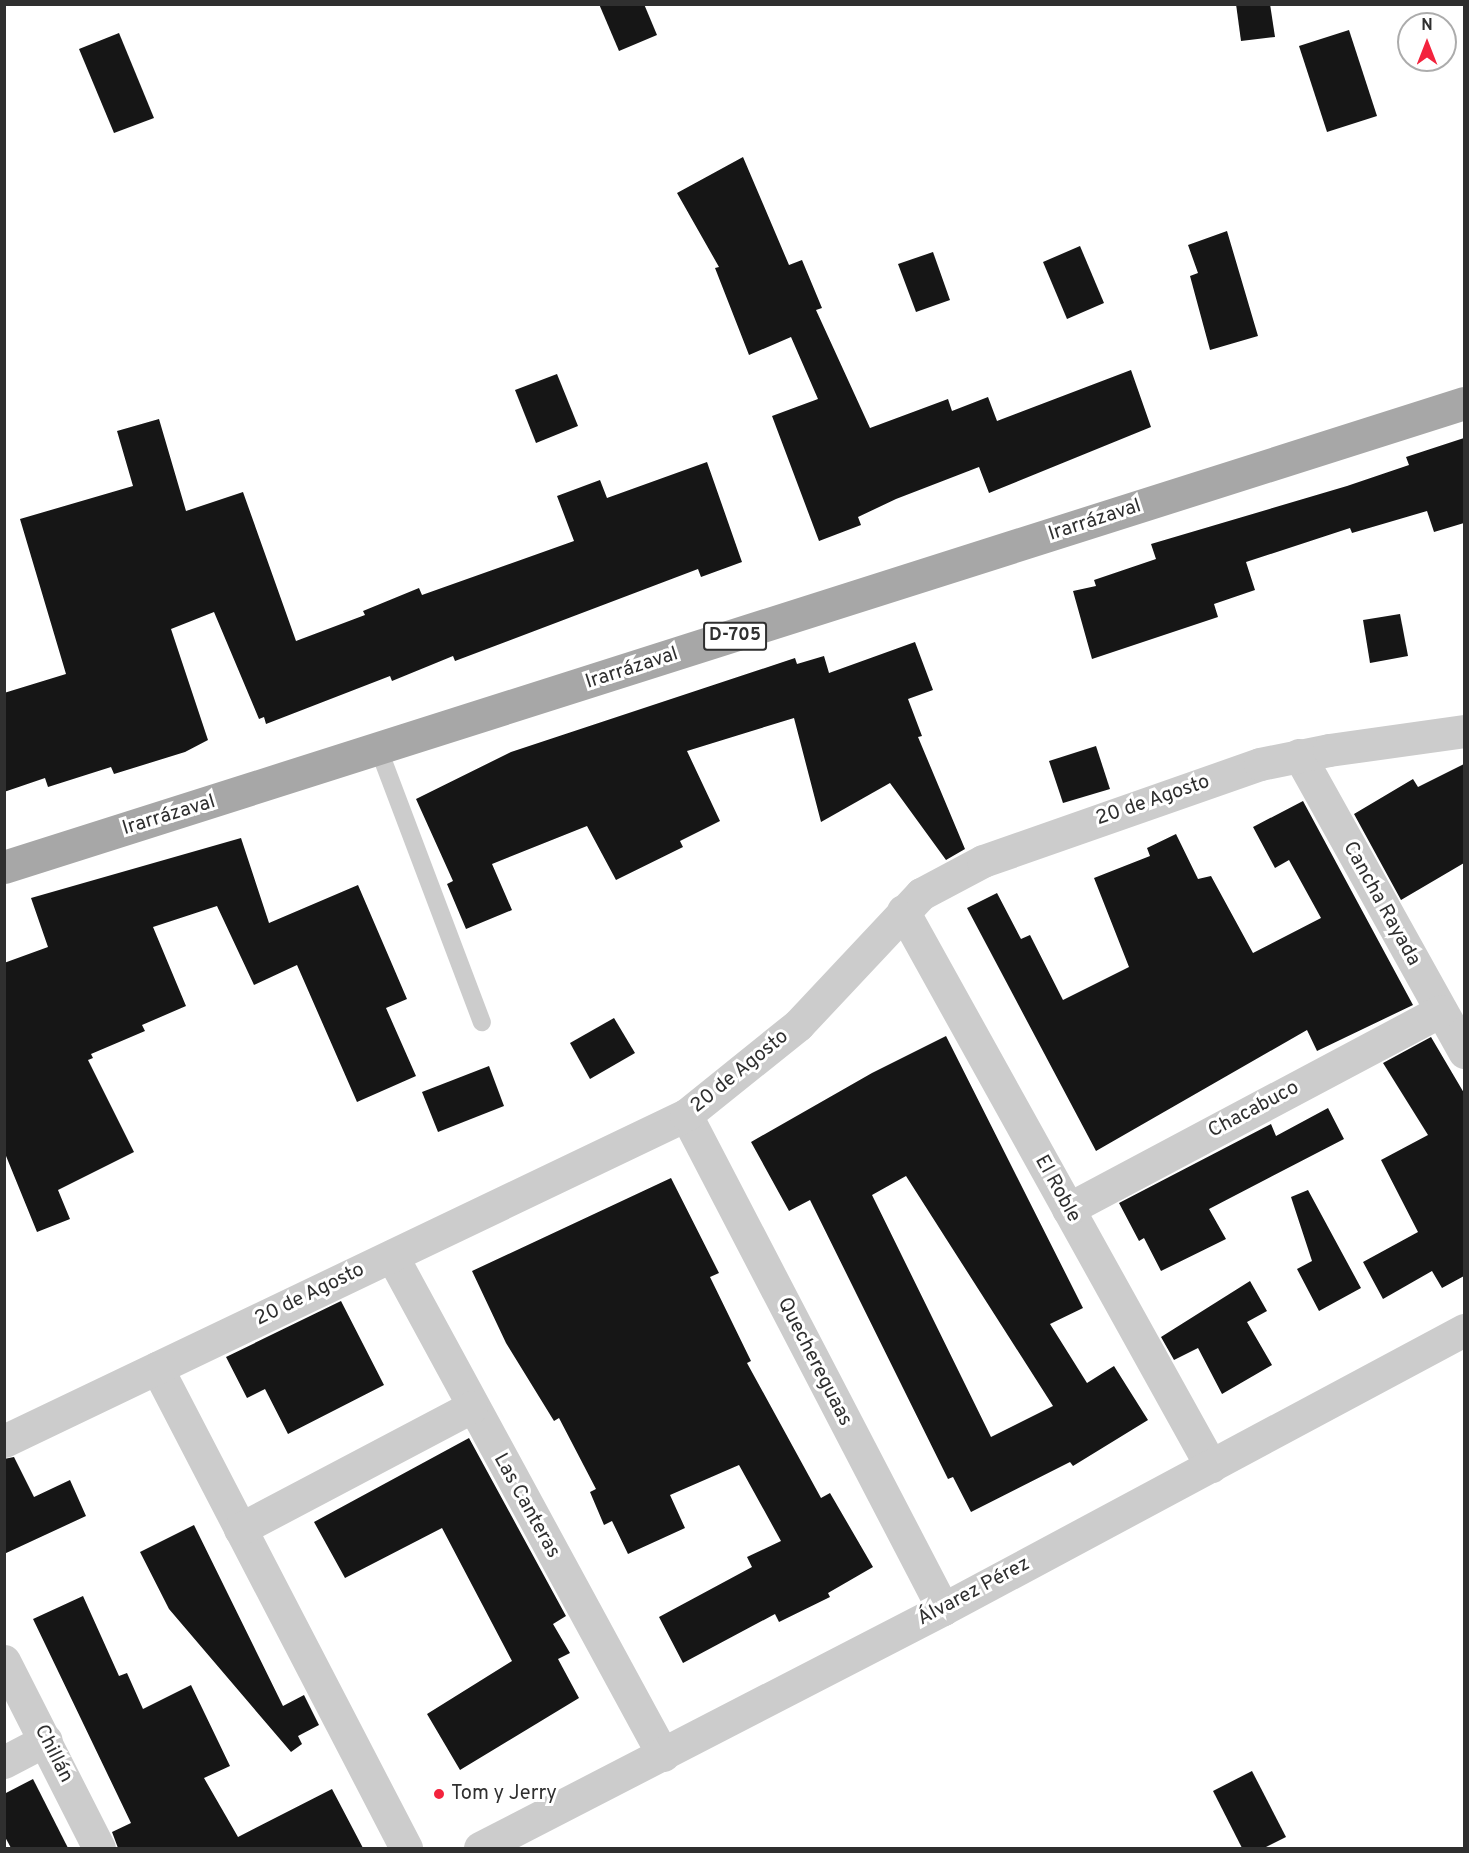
<!DOCTYPE html>
<html>
<head>
<meta charset="utf-8">
<style>
  body { margin:0 }
  #map { position:relative; width:1469px; height:1853px; overflow:hidden; background:#fff; font-family:Overpass,sans-serif }
  div>[style] { position:absolute }
  .building>* { inset:0; background:#161616 }
  .service>* { height:18px; margin:-9px; padding:0 9px; transform-origin:9px; border-radius:9px; background:#ccc }
  .minor>* { height:33px; margin:-16.5px; padding:0 16.5px; transform-origin:16.5px; border-radius:16.5px; background:#ccc }
  .tertiary>* { height:33px; margin:-16.5px; padding:0 16.5px; transform-origin:16.5px; border-radius:16.5px; background:#ccc }
  .primary>* { height:33px; margin:-16.5px; padding:0 16.5px; transform-origin:16.5px; border-radius:16.5px; background:#a7a7a7 }
  .dots>* { width:16px; height:16px; translate:-50% -50%; box-sizing:border-box; border:3px solid #fff; border-radius:50% }
  span { translate:-50% -50%; white-space:nowrap; text-align:center; line-height:1.15; -webkit-text-stroke:6px #fff; paint-order:stroke }
  .shield-label span { padding:2px 4px; background:#fff; border:2px solid; border-radius:4px; -webkit-text-stroke-width:0 }
  .shield-label { font-size:18px; color:#2f2f2f; font-weight:700 }
  .street-label { font-size:20px; color:#2f2f2f }
  .poi-label { font-size:20px; color:#2f2f2f }
  .left { translate:0 -50%; text-align:left }
  .frame { position:absolute; inset:0; border:6px solid #2f2f2f; pointer-events:none }
  .north { position:absolute; left:1397px; top:12px; width:60px; height:60px; box-sizing:border-box; background:#fff; border:2px solid #acacac; border-radius:50%; rotate:0deg; font-size:16px; font-weight:700; line-height:24px; text-align:center; color:#2f2f2f }
  .north::after { content:''; display:block; margin:auto; width:21px; height:27px; background:#f3233d; clip-path:polygon(50% 0,100% 100%,50% 72%,0 100%) }
</style>
</head>
<body>
<div id="map">
  <div class="building">
    <div style="clip-path:polygon(599px 4px,644px 4px,657px 35px,619px 51px)"></div>
    <div style="clip-path:polygon(1236px 4px,1270px 4px,1275px 37px,1241px 41px)"></div>
    <div style="clip-path:polygon(1349px 30px,1377px 116px,1327px 132px,1299px 46px)"></div>
    <div style="clip-path:polygon(119px 33px,154px 118px,114px 133px,79px 49px)"></div>
    <div style="clip-path:polygon(743px 157px,789px 265px,802px 260px,822px 308px,816px 310px,870px 428px,948px 399px,952px 411px,988px 397px,997px 421px,1131px 370px,1151px 427px,989px 493px,979px 467px,896px 499px,858px 517px,861px 525px,819px 541px,772px 416px,818px 399px,791px 337px,749px 355px,715px 268px,719px 267px,677px 193px)"></div>
    <div style="clip-path:polygon(1227px 231px,1258px 336px,1210px 350px,1190px 276px,1198px 273px,1188px 245px)"></div>
    <div style="clip-path:polygon(1080px 246px,1104px 303px,1067px 319px,1043px 262px)"></div>
    <div style="clip-path:polygon(933px 252px,950px 300px,916px 312px,898px 264px)"></div>
    <div style="clip-path:polygon(557px 374px,578px 426px,536px 443px,515px 390px)"></div>
    <div style="clip-path:polygon(159px 419px,186px 511px,243px 492px,296px 641px,365px 615px,363px 611px,419px 588px,422px 595px,574px 541px,557px 496px,600px 480px,607px 498px,707px 462px,742px 562px,701px 577px,698px 569px,455px 661px,453px 656px,392px 681px,390px 676px,266px 724px,264px 717px,259px 719px,214px 612px,171px 629px,208px 740px,185px 752px,114px 774px,111px 767px,48px 787px,45px 778px,4px 792px,4px 693px,66px 674px,20px 519px,133px 486px,117px 431px)"></div>
    <div style="clip-path:polygon(1464px 438px,1464px 523px,1434px 532px,1427px 511px,1352px 533px,1350px 528px,1246px 562px,1255px 590px,1214px 604px,1218px 617px,1092px 659px,1073px 591px,1096px 586px,1094px 580px,1156px 559px,1151px 544px,1347px 486px,1409px 465px,1406px 457px)"></div>
    <div style="clip-path:polygon(1400px 614px,1408px 656px,1370px 663px,1363px 620px)"></div>
    <div style="clip-path:polygon(915px 642px,933px 690px,908px 699px,922px 736px,918px 737px,965px 849px,946px 860px,890px 783px,821px 822px,794px 718px,687px 751px,720px 821px,680px 841px,683px 847px,616px 880px,587px 826px,492px 864px,512px 910px,466px 929px,447px 884px,453px 881px,416px 799px,511px 752px,795px 658px,797px 664px,824px 656px,829px 673px)"></div>
    <div style="clip-path:polygon(1096px 746px,1110px 789px,1063px 803px,1049px 761px)"></div>
    <div style="clip-path:polygon(1464px 764px,1464px 863px,1401px 900px,1354px 814px,1413px 779px,1418px 787px)"></div>
    <div style="clip-path:polygon(1303px 801px,1413px 1005px,1317px 1051px,1307px 1030px,1096px 1151px,967px 908px,997px 893px,1021px 939px,1030px 935px,1063px 1000px,1129px 967px,1094px 878px,1150px 856px,1147px 848px,1176px 834px,1198px 879px,1211px 876px,1253px 953px,1321px 918px,1289px 860px,1275px 868px,1253px 827px)"></div>
    <div style="clip-path:polygon(241px 838px,269px 923px,358px 885px,407px 999px,386px 1008px,416px 1076px,357px 1102px,297px 965px,254px 985px,217px 906px,153px 927px,186px 1006px,142px 1025px,145px 1031px,91px 1054px,93px 1058px,88px 1060px,134px 1152px,58px 1190px,70px 1219px,37px 1232px,4px 1151px,4px 963px,48px 947px,31px 898px)"></div>
    <div style="clip-path:polygon(614px 1018px,635px 1053px,590px 1079px,570px 1043px)"></div>
    <div style="clip-path:polygon(evenodd,946px 1036px,1083px 1308px,1050px 1324px,1087px 1383px,1114px 1366px,1148px 1420px,1073px 1466px,1070px 1462px,971px 1512px,953px 1477px,948px 1479px,810px 1200px,789px 1211px,751px 1142px,872px 1073px,946px 1036px,906px 1176px,1053px 1406px,991px 1437px,872px 1195px,906px 1176px)"></div>
    <div style="clip-path:polygon(1431px 1037px,1464px 1093px,1464px 1276px,1442px 1288px,1432px 1271px,1383px 1299px,1363px 1262px,1418px 1232px,1381px 1160px,1428px 1135px,1383px 1063px)"></div>
    <div style="clip-path:polygon(489px 1066px,504px 1106px,438px 1132px,422px 1092px)"></div>
    <div style="clip-path:polygon(1328px 1108px,1344px 1139px,1209px 1209px,1226px 1239px,1161px 1271px,1144px 1238px,1139px 1241px,1119px 1203px,1271px 1124px,1276px 1136px)"></div>
    <div style="clip-path:polygon(671px 1178px,719px 1273px,710px 1277px,751px 1361px,747px 1363px,821px 1498px,830px 1493px,873px 1567px,828px 1593px,830px 1597px,779px 1622px,775px 1614px,683px 1663px,659px 1617px,752px 1567px,747px 1557px,781px 1541px,739px 1465px,670px 1495px,685px 1528px,628px 1554px,612px 1521px,604px 1525px,590px 1492px,596px 1489px,559px 1418px,554px 1421px,506px 1343px,472px 1271px)"></div>
    <div style="clip-path:polygon(1308px 1190px,1361px 1288px,1319px 1311px,1297px 1269px,1312px 1261px,1291px 1197px)"></div>
    <div style="clip-path:polygon(1250px 1281px,1267px 1311px,1247px 1322px,1272px 1365px,1222px 1394px,1198px 1348px,1174px 1360px,1161px 1337px)"></div>
    <div style="clip-path:polygon(341px 1301px,384px 1385px,288px 1434px,265px 1389px,247px 1398px,226px 1357px)"></div>
    <div style="clip-path:polygon(469px 1438px,566px 1616px,553px 1624px,570px 1653px,558px 1659px,579px 1698px,460px 1770px,427px 1714px,512px 1661px,442px 1528px,345px 1578px,314px 1522px)"></div>
    <div style="clip-path:polygon(14px 1457px,34px 1497px,70px 1480px,86px 1516px,4px 1554px,4px 1459px)"></div>
    <div style="clip-path:polygon(194px 1525px,283px 1706px,304px 1695px,319px 1725px,298px 1736px,302px 1744px,291px 1752px,169px 1609px,140px 1552px)"></div>
    <div style="clip-path:polygon(83px 1596px,119px 1676px,127px 1673px,143px 1709px,191px 1685px,230px 1766px,204px 1778px,238px 1837px,332px 1789px,363px 1848px,118px 1848px,112px 1832px,131px 1823px,33px 1619px)"></div>
    <div style="clip-path:polygon(1252px 1771px,1286px 1837px,1264px 1848px,1242px 1848px,1213px 1791px)"></div>
    <div style="clip-path:polygon(33px 1779px,68px 1848px,11px 1848px,4px 1835px,4px 1794px)"></div>
  </div>
  <div class="service">
    <div style="left:379px;top:750px;width:291px;rotate:69.3deg"></div>
  </div>
  <div class="minor">
    <div style="left:1299px;top:755px;width:340px;rotate:60.9deg"></div>
    <div style="left:903px;top:911px;width:635px;rotate:60.97deg"></div>
    <div style="left:686px;top:1115px;width:557px;rotate:62.51deg"></div>
    <div style="left:1068px;top:1209px;width:422px;rotate:-28deg"></div>
    <div style="left:392px;top:1256px;width:568px;rotate:61.49deg"></div>
    <div style="left:157px;top:1368px;width:541px;rotate:62.58deg"></div>
    <div style="left:4px;top:1441px;width:756px;rotate:-25.55deg"></div>
    <div style="left:686px;top:1115px;width:144px;rotate:-38.8deg"></div>
    <div style="left:798px;top:1025px;width:180px;rotate:-46.8deg"></div>
    <div style="left:921px;top:894px;width:70px;rotate:-28deg"></div>
    <div style="left:983px;top:861px;width:293px;rotate:-19.3deg"></div>
    <div style="left:1260px;top:764px;width:70px;rotate:-11.5deg"></div>
    <div style="left:1329px;top:750px;width:136px;rotate:-8deg"></div>
    <div style="left:240px;top:1529px;width:261px;rotate:-27.8deg"></div>
    <div style="left:4px;top:1661px;width:210px;rotate:63.1deg"></div>
    <div style="left:4px;top:1762px;width:47px;rotate:-27.6deg"></div>
  </div>
  <div class="tertiary">
    <div style="left:480px;top:1848px;width:521px;rotate:-27.3deg"></div>
    <div style="left:943px;top:1609px;width:591px;rotate:-28.17deg"></div>
  </div>
  <div class="primary">
    <div style="left:4px;top:867px;width:1532px;rotate:-17.63deg"></div>
  </div>
  <div class="dots">
    <div style="left:439px;top:1794px;background:#f3233d"></div>
  </div>
  <div class="shield-label">
    <span style="left:735px;top:636px">D-705</span>
  </div>
  <div class="street-label">
    <span style="left:1095px;top:521px;rotate:-18deg">Irarrázaval</span>
    <span style="left:632px;top:669px;rotate:-18deg">Irarrázaval</span>
    <span style="left:1153px;top:801px;rotate:-19deg">20 de Agosto</span>
    <span style="left:169px;top:816px;rotate:-17deg">Irarrázaval</span>
    <span style="left:1381px;top:904px;rotate:61deg">Cancha Rayada</span>
    <span style="left:740px;top:1072px;rotate:-39deg">20 de Agosto</span>
    <span style="left:1254px;top:1110px;rotate:-28deg">Chacabuco</span>
    <span style="left:1057px;top:1189px;rotate:61deg">El Roble</span>
    <span style="left:310px;top:1295px;rotate:-26deg">20 de Agosto</span>
    <span style="left:814px;top:1362px;rotate:63deg">Quechereguaas</span>
    <span style="left:526px;top:1506px;rotate:61deg">Las Canteras</span>
    <span style="left:974px;top:1592px;rotate:-28deg">Álvarez Pérez</span>
    <span style="left:53px;top:1754px;rotate:63deg">Chillán</span>
  </div>
  <div class="poi-label">
    <span class="left" style="left:451px;top:1794px">Tom y Jerry</span>
  </div>
  <div class="frame"></div>
  <div class="north">N</div>
</div>
</body>
</html>
